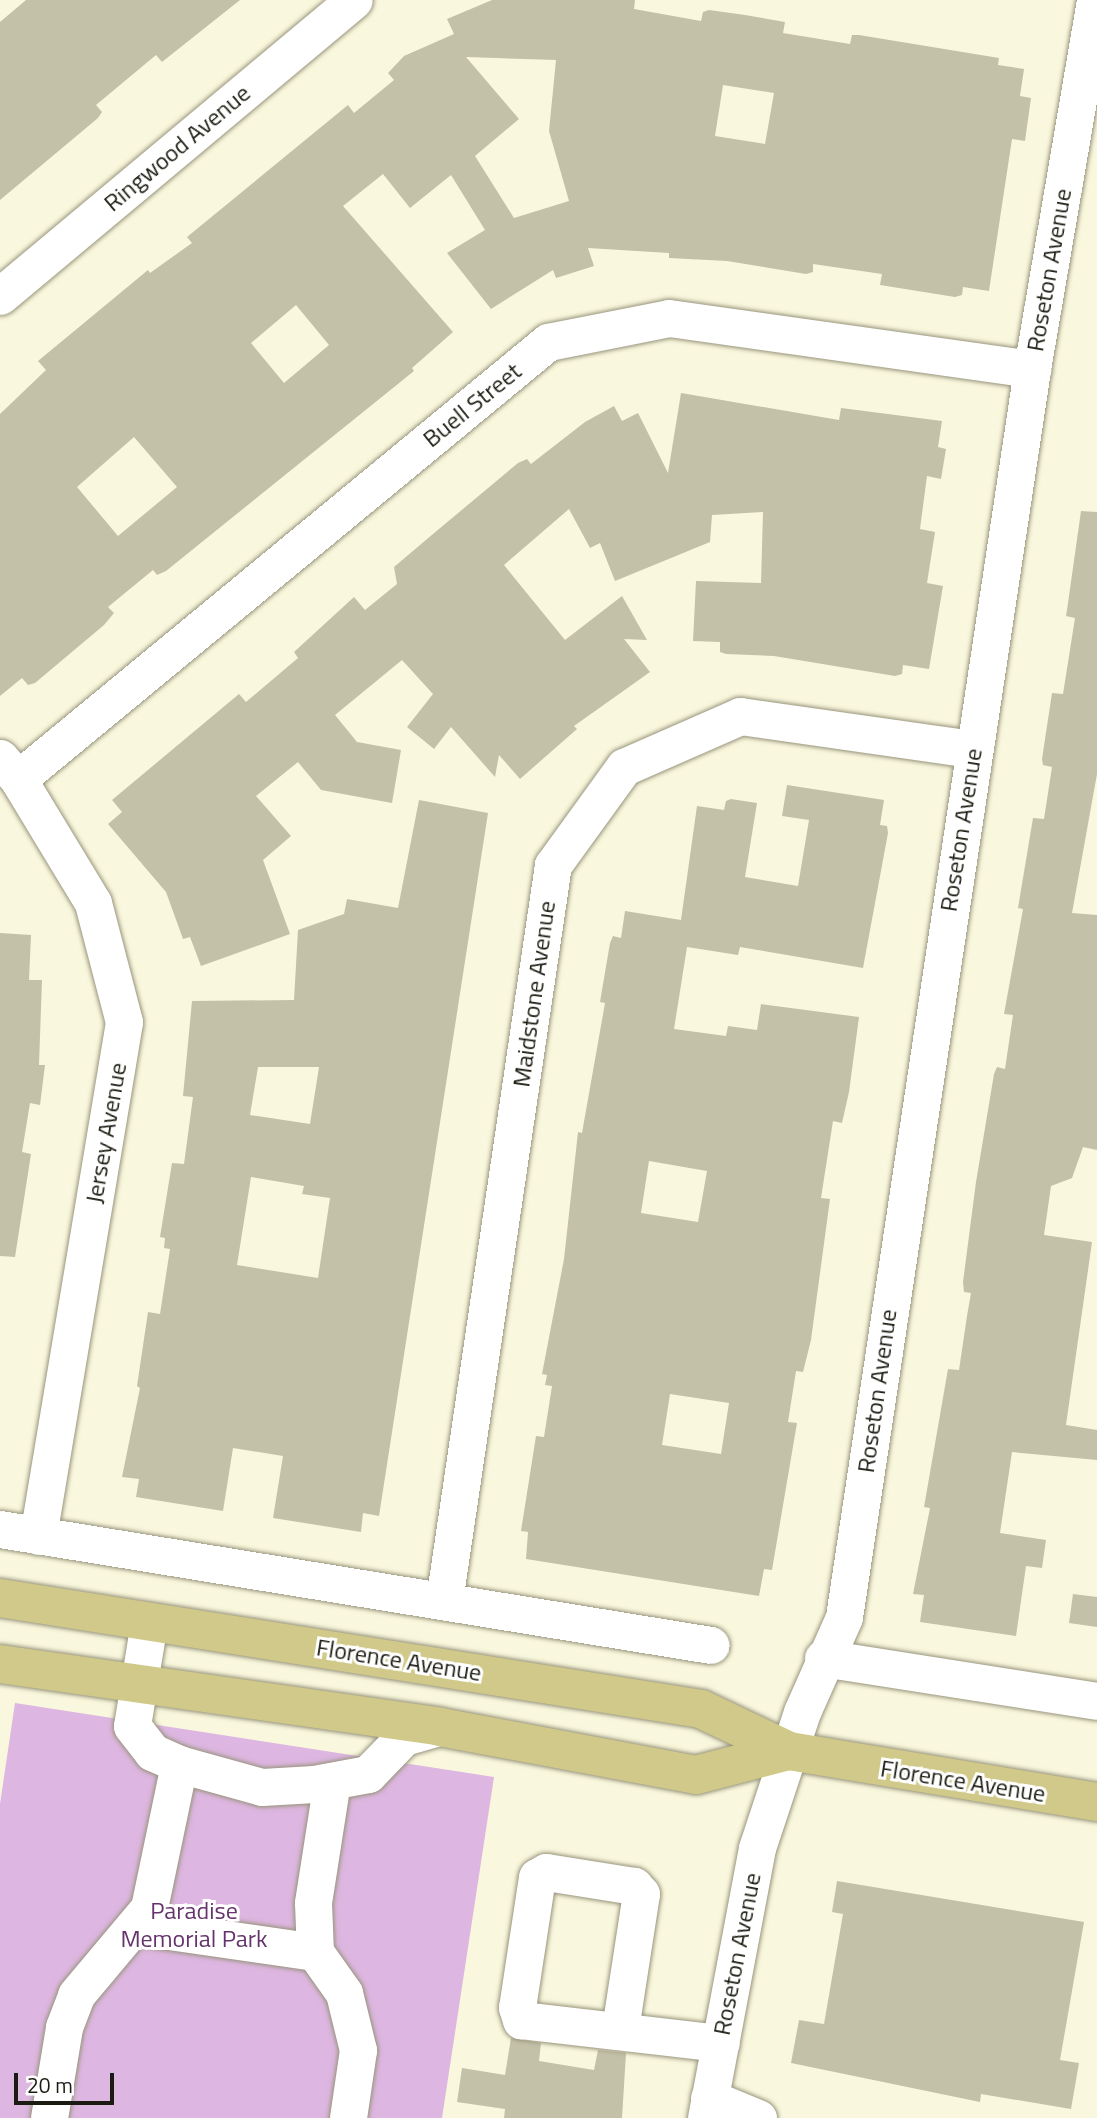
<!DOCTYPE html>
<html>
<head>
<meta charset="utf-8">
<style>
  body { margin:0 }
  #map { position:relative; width:1097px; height:2118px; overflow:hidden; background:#f9f7dd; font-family:"Titillium Web",sans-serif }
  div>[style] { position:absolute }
  .green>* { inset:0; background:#ddb6e1 }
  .building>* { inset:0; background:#c3c1a8 }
  .roads { filter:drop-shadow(0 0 2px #98957d) drop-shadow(0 0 2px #98957d) }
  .minor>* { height:37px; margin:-18.5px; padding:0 18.5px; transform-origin:18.5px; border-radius:18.5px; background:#fff }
  .major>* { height:38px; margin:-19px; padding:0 19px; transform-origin:19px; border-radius:19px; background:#d1c989 }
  span { translate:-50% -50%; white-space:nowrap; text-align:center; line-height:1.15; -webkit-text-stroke:6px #fff; paint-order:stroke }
  .street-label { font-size:24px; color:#1c1b12 }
  .park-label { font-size:24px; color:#66346d }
  .scale { position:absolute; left:14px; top:2073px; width:100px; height:32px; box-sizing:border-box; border:4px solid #1c1b12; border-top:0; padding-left:9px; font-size:21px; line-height:24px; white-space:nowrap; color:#1c1b12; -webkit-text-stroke:5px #fff; paint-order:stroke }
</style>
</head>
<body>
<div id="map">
  <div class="green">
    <div style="clip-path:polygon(15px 1703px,494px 1777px,442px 2118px,0 2118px,0 1804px)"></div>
  </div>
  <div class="building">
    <div style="clip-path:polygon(26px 0,240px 0,162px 62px,156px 55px,96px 105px,102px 112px,98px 118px,0 200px,0 22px)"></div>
    <div style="clip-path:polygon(evenodd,492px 0,635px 0,634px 9px,701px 21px,703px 12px,709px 10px,745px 15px,785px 22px,783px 33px,850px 44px,852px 35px,859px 35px,999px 58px,998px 65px,1024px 69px,1020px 96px,1031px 98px,1025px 141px,1012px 139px,989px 291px,963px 287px,962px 295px,955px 297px,880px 285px,882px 274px,813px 264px,813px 272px,806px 274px,727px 261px,669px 258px,669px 253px,588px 248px,594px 266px,556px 278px,553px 270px,491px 309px,447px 253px,485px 230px,451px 175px,410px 208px,383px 174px,343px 206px,453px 332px,412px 368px,414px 371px,166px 571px,157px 575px,153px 570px,108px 607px,114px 613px,104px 625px,35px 683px,28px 685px,22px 678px,0 696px,0 414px,46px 370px,38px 361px,148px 270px,150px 273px,192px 243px,187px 237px,348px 105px,354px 113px,394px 80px,388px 73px,404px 56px,454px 34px,447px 19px,492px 0,466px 57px,556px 60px,549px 131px,569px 201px,514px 218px,475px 156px,519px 119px,466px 57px,492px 0,723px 85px,774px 93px,765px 144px,715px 136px,723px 85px,492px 0,296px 305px,329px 345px,284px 383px,251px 343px,296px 305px,492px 0,134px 437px,177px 487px,118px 536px,77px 487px,134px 437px)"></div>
    <div style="clip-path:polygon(681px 393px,839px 420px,841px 408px,942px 421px,938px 447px,946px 449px,941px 479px,927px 476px,920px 529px,935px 532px,927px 583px,943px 586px,929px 669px,903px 665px,902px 674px,895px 676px,774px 656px,726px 654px,720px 652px,720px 642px,693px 641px,696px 581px,761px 583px,763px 512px,712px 515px,710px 542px,615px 581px,600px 543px,590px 548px,569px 509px,504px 565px,565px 640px,622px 596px,647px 640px,624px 639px,650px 672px,574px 726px,577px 729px,520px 779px,499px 755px,495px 777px,451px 727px,434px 749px,407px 727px,433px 694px,402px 660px,335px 715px,357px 742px,401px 750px,392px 803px,321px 790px,298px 762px,256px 796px,291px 836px,263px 860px,290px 934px,201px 966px,190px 937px,183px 939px,166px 892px,108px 824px,122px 812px,112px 800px,239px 694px,246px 702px,298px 658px,294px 652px,354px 597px,365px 610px,397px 584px,394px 567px,433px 534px,518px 463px,527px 459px,531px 464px,585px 422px,614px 406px,622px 421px,638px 413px,668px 473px)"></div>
    <div style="clip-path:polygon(1081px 511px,1097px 512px,1097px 774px,1072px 913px,1097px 915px,1097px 1150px,1083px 1147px,1072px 1178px,1051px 1186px,1044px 1235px,1092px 1242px,1066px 1425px,1097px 1430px,1097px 1460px,1012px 1452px,1000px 1533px,1046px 1540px,1042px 1568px,1026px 1566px,1016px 1636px,920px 1622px,924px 1595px,913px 1594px,930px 1508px,924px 1507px,948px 1369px,959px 1370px,967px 1316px,971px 1293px,964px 1292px,963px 1282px,976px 1182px,994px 1074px,997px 1067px,1005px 1069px,1013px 1015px,1004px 1014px,1023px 909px,1018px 908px,1033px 818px,1044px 819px,1052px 767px,1043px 765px,1042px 759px,1052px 693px,1063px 694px,1075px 618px,1066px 616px,1067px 610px)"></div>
    <div style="clip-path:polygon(evenodd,787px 785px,884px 800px,880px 825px,887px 826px,888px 833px,863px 968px,740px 947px,738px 955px,687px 947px,674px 1029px,726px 1036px,728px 1026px,757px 1030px,761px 1004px,859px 1017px,849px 1092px,842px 1123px,833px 1121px,821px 1198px,830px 1199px,811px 1340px,803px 1372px,796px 1371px,788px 1422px,797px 1423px,772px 1570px,764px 1569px,759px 1596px,526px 1559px,528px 1532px,521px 1531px,536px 1436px,544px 1437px,552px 1386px,545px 1385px,547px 1375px,542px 1374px,564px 1259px,578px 1132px,582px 1133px,605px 1003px,600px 1002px,610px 943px,613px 936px,621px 938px,625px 911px,681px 920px,697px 806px,724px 810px,726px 801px,731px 799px,757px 803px,745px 877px,798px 886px,809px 820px,782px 816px,787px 785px,649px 1161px,707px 1171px,698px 1222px,641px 1213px,649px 1161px,787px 785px,670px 1394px,729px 1403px,721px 1454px,662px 1445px,670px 1394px)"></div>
    <div style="clip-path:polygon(evenodd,419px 800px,488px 813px,379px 1516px,363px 1513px,361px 1532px,273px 1518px,283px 1456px,233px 1448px,223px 1511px,136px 1497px,139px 1479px,122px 1477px,140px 1388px,137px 1386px,148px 1312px,160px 1314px,170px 1249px,164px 1248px,165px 1238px,160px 1237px,172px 1163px,184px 1164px,193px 1097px,183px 1096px,192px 1001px,294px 1000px,298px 930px,344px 914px,347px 899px,398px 908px,419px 800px,258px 1067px,319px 1067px,310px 1124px,250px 1115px,258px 1067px,419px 800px,251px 1177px,304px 1186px,302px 1194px,330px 1198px,318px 1278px,237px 1265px,251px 1177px)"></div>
    <div style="clip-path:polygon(0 933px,31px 935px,29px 980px,42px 980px,39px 1065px,45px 1065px,40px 1105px,30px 1103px,22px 1152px,31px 1154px,15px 1257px,0 1256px)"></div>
    <div style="clip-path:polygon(1073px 1594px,1097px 1597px,1097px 1627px,1069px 1623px)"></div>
    <div style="clip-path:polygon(837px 1881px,1084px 1922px,1060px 2060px,1079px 2063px,1071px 2109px,981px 2094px,980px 2102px,791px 2063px,799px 2020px,824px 2024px,843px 1914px,832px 1912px)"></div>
    <div style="clip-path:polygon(511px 2038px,541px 2043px,539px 2061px,594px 2070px,598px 2050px,626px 2053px,622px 2118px,504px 2118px,505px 2109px,457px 2102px,462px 2068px,505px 2075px)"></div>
  </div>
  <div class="roads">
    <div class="minor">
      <div style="left:0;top:296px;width:461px;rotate:-39.9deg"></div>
      <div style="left:0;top:758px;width:28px;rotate:49deg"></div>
      <div style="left:18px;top:779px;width:145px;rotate:58.8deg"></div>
      <div style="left:93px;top:903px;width:123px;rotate:75.4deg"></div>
      <div style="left:124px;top:1022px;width:521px;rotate:99.5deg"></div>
      <div style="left:18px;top:779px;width:687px;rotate:-39.51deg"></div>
      <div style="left:548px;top:342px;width:123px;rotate:-11.2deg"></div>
      <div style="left:669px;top:318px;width:367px;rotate:8deg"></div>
      <div style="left:0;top:1529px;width:720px;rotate:9.27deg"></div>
      <div style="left:444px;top:1601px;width:744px;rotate:-81.58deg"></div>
      <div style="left:553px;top:865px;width:121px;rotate:-54.1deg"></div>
      <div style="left:624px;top:767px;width:127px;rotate:-23.7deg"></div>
      <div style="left:740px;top:716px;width:235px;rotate:8.1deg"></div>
      <div style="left:149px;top:1622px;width:105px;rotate:99.3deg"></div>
      <div style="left:132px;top:1726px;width:33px;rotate:52deg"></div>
      <div style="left:152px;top:1752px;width:30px;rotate:24deg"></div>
      <div style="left:179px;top:1764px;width:86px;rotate:15.5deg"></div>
      <div style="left:262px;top:1787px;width:52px;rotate:-3.3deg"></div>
      <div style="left:314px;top:1784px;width:55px;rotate:-10.5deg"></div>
      <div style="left:368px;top:1774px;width:52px;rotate:-45.8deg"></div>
      <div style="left:404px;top:1737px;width:37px;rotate:-16deg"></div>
      <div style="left:823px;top:1658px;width:277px;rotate:8.9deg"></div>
      <div style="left:332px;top:1781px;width:123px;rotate:98.9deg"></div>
      <div style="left:313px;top:1903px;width:49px;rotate:87.7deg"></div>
      <div style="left:315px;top:1952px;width:50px;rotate:54.7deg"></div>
      <div style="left:344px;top:1993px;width:59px;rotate:76.2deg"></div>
      <div style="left:358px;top:2050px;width:69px;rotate:98.4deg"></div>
      <div style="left:135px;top:1926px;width:182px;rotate:8.2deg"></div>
      <div style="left:620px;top:2029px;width:137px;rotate:-81.2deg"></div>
      <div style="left:641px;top:1894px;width:11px;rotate:-131deg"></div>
      <div style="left:634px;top:1886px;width:89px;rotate:-171deg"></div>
      <div style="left:546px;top:1872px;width:10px;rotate:151deg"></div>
      <div style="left:537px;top:1877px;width:132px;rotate:98.7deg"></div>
      <div style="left:517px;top:2007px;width:14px;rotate:73deg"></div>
      <div style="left:521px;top:2020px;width:201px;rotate:6.6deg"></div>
      <div style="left:709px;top:2098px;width:53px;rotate:22.2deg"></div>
      <div style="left:49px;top:2118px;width:92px;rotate:-80.6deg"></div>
      <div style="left:64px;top:2027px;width:34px;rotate:-69deg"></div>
      <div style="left:76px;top:1995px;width:114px;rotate:-50deg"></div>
      <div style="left:149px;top:1908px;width:147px;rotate:-78.2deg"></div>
      <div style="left:706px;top:2118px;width:275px;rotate:-79.3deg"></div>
      <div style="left:757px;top:1848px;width:143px;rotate:-71.7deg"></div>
      <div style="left:802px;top:1712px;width:104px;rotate:-66.1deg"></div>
      <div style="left:844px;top:1617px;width:1262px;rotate:-81.43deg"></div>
      <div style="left:1032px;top:369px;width:374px;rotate:-80.3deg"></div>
    </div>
    <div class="major">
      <div style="left:0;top:1598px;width:710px;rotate:9deg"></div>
      <div style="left:701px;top:1709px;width:98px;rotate:25.5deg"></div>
      <div style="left:789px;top:1751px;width:312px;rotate:9.4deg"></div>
      <div style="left:0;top:1664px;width:444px;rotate:8.1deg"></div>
      <div style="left:440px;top:1727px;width:260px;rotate:10.6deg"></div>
      <div style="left:696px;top:1775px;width:96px;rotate:-14.5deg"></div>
    </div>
  </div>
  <div class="street-label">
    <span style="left:177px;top:148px;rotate:-40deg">Ringwood Avenue</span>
    <span style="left:1049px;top:270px;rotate:-80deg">Roseton Avenue</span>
    <span style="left:472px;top:405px;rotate:-39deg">Buell Street</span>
    <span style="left:961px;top:830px;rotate:-81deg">Roseton Avenue</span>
    <span style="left:534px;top:994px;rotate:-82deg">Maidstone Avenue</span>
    <span style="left:106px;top:1133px;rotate:-80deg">Jersey Avenue</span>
    <span style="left:877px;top:1391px;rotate:-82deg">Roseton Avenue</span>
    <span style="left:399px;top:1660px;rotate:9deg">Florence Avenue</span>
    <span style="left:963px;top:1781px;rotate:9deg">Florence Avenue</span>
    <span style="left:737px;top:1954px;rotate:-79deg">Roseton Avenue</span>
  </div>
  <div class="park-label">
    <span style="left:194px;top:1925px">Paradise<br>Memorial Park</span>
  </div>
  <div class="scale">20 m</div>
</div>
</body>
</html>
